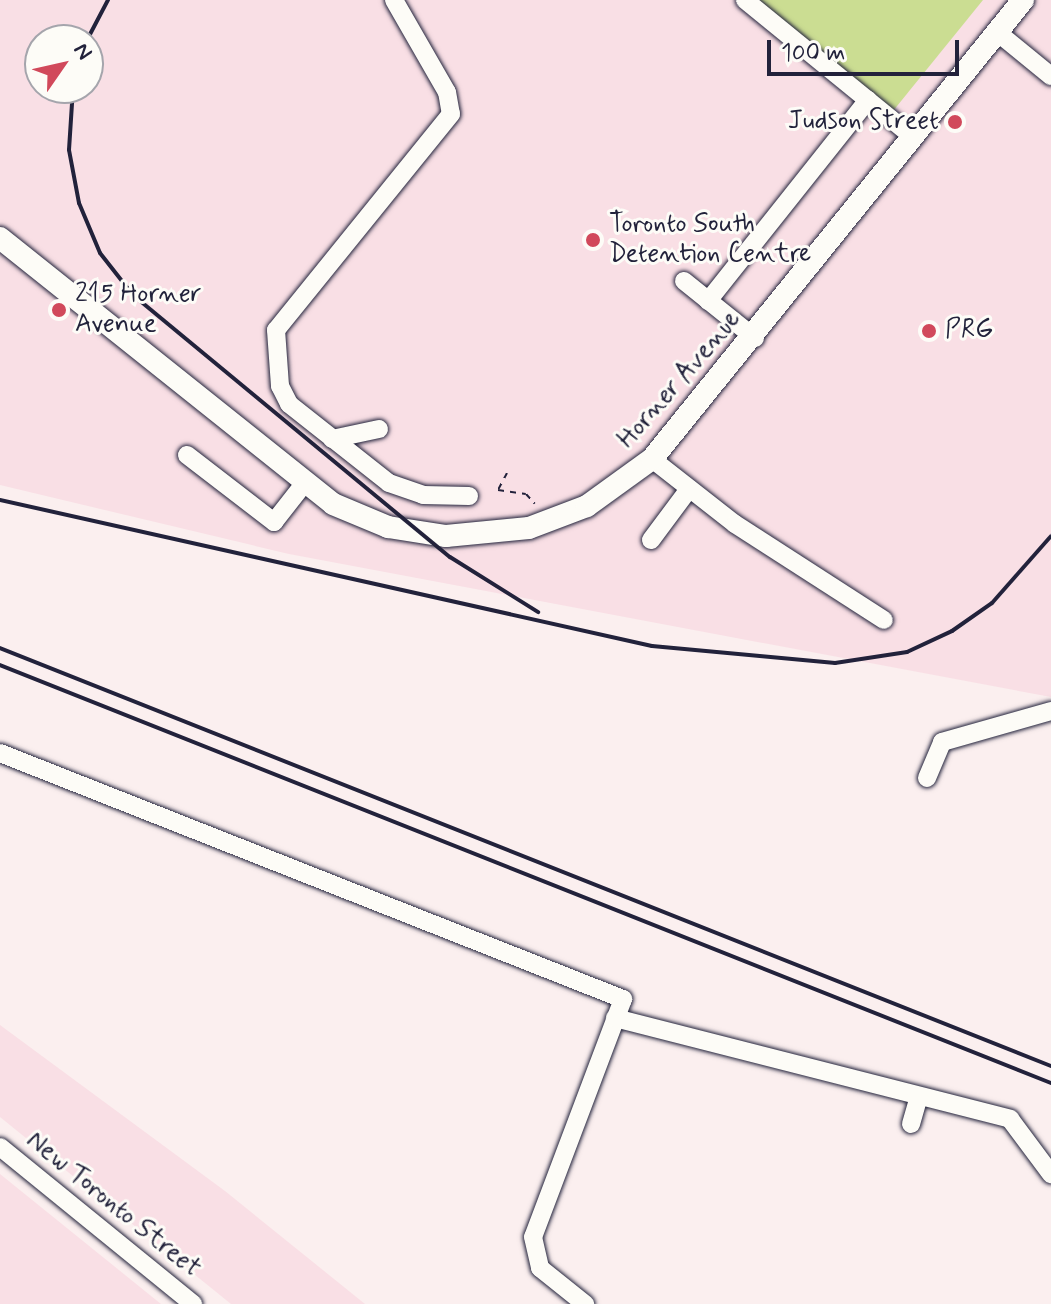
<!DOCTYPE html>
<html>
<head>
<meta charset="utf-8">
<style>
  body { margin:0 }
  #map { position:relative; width:1051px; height:1304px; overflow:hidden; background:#fbefef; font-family:Mynerve,sans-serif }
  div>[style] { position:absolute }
  .built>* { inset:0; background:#f9dfe5 }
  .green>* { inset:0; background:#cbdd92 }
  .path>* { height:2px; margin-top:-1px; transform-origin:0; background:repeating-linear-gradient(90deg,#22223b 0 6px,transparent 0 12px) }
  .roads { filter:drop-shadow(0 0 2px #22223b) drop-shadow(0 0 2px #22223b) }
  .minor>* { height:18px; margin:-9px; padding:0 9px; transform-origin:9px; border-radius:9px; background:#fdfcf7 }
  .major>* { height:22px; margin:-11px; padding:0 11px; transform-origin:11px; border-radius:11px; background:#fdfcf7 }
  .rail>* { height:4px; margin:-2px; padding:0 2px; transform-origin:2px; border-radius:2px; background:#22223b }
  .dots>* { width:22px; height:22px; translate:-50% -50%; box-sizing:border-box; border:4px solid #fdfcf7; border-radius:50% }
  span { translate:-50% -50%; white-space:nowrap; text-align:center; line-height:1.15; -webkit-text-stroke:6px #fdfcf7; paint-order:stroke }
  .poi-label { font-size:26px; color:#22223b }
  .right { translate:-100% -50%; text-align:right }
  .left { translate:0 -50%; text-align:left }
  .street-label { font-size:26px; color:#22223b }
  .north { position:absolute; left:24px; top:24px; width:80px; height:80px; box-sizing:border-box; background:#fdfcf7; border:2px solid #a5a5ac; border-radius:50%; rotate:56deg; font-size:22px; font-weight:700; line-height:32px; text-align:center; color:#22223b }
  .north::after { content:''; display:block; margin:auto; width:28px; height:36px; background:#d1495b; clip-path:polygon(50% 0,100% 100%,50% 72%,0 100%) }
  .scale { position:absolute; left:767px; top:40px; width:192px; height:36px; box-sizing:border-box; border:4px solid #22223b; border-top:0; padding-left:10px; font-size:24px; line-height:28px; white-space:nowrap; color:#22223b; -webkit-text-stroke:6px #fdfcf7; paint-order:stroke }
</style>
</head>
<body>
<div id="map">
  <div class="built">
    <div style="clip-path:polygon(evenodd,0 0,1051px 0,1051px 697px,289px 554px,0 485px,0 0,40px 40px,88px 40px,88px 88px,40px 88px,40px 40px)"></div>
    <div style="clip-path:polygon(0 1025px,225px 1191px,365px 1304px,231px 1304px,0 1117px)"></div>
    <div style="clip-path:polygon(0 1174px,161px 1304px,0 1304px)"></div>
  </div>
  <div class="green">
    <div style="clip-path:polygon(759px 0,983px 0,893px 111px)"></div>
  </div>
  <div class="path">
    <div style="left:507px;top:473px;width:19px;rotate:118deg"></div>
    <div style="left:498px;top:490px;width:28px;rotate:8deg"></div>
    <div style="left:526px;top:494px;width:13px;rotate:48deg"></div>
  </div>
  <div class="roads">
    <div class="minor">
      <div style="left:394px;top:0;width:106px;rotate:60.1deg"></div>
      <div style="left:447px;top:92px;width:22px;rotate:80deg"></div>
      <div style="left:451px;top:114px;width:278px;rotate:129deg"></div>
      <div style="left:276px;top:330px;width:56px;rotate:85.9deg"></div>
      <div style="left:280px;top:386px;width:20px;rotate:63deg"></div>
      <div style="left:289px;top:404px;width:127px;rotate:38.3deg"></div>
      <div style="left:389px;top:483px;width:36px;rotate:19deg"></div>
      <div style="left:423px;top:495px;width:46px;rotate:1.2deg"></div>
      <div style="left:745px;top:0;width:217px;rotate:39.2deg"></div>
      <div style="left:997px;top:32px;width:70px;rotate:39.2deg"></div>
      <div style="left:684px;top:281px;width:91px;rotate:38.8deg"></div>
      <div style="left:708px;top:301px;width:257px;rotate:-51.5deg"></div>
      <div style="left:332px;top:439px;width:48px;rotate:-12deg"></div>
      <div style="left:187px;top:455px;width:110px;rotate:37.6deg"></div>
      <div style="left:274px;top:522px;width:47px;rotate:-51.9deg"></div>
      <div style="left:652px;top:459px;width:105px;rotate:38.1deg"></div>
      <div style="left:735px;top:524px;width:177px;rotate:32.8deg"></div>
      <div style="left:651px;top:540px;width:64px;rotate:-53.3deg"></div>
      <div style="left:0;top:753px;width:670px;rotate:21.55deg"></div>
      <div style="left:623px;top:999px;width:254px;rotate:110.7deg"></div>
      <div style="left:533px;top:1237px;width:32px;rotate:77deg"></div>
      <div style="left:540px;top:1268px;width:58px;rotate:38.7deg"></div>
      <div style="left:927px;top:778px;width:39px;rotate:-67deg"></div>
      <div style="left:942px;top:742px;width:113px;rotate:-15.9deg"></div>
      <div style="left:615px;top:1018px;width:408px;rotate:14.3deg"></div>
      <div style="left:1010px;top:1119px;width:69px;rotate:53.3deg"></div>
      <div style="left:911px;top:1124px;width:29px;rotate:-74deg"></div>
      <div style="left:0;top:1147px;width:249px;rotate:39.1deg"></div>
    </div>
    <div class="major">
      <div style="left:0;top:238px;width:426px;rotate:38.6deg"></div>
      <div style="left:333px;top:504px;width:60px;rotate:22.7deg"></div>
      <div style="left:388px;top:527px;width:59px;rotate:8.8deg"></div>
      <div style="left:446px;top:536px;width:83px;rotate:-5.5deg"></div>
      <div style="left:529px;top:528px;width:62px;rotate:-20.8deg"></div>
      <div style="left:587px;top:506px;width:80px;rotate:-35.9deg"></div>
      <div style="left:652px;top:459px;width:590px;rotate:-51.05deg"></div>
    </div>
  </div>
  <div class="rail">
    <div style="left:87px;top:40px;width:45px;rotate:-62.3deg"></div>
    <div style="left:73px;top:88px;width:62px;rotate:93.7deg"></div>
    <div style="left:69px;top:150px;width:54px;rotate:79.3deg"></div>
    <div style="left:79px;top:203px;width:54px;rotate:67.2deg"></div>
    <div style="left:100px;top:253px;width:53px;rotate:51.8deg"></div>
    <div style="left:133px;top:295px;width:411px;rotate:39.6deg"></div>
    <div style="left:450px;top:557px;width:104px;rotate:32deg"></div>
    <div style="left:0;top:500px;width:668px;rotate:12.62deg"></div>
    <div style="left:652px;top:646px;width:184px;rotate:5.3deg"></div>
    <div style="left:835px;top:663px;width:73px;rotate:-8.7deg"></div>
    <div style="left:907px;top:652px;width:50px;rotate:-25deg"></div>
    <div style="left:952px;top:631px;width:49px;rotate:-35deg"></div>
    <div style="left:992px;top:603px;width:89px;rotate:-48.6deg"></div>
    <div style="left:0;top:648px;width:1131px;rotate:21.69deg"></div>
    <div style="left:0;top:665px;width:1131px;rotate:21.69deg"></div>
  </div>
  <div class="dots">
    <div style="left:955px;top:122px;background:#d1495b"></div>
    <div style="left:593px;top:240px;background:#d1495b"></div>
    <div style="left:59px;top:310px;background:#d1495b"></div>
    <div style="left:929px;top:331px;background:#d1495b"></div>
  </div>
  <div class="poi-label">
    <span class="right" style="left:939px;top:122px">Judson Street</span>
    <span class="left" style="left:609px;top:240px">Toronto South<br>Detention Centre</span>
    <span class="left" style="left:75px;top:310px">215 Horner<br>Avenue</span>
    <span class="left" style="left:945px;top:331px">PRG</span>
  </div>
  <div class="street-label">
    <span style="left:680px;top:380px;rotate:-49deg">Horner Avenue</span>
    <span style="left:113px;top:1205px;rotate:39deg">New Toronto Street</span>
  </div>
  <div class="north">N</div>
  <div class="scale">100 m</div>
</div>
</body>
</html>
